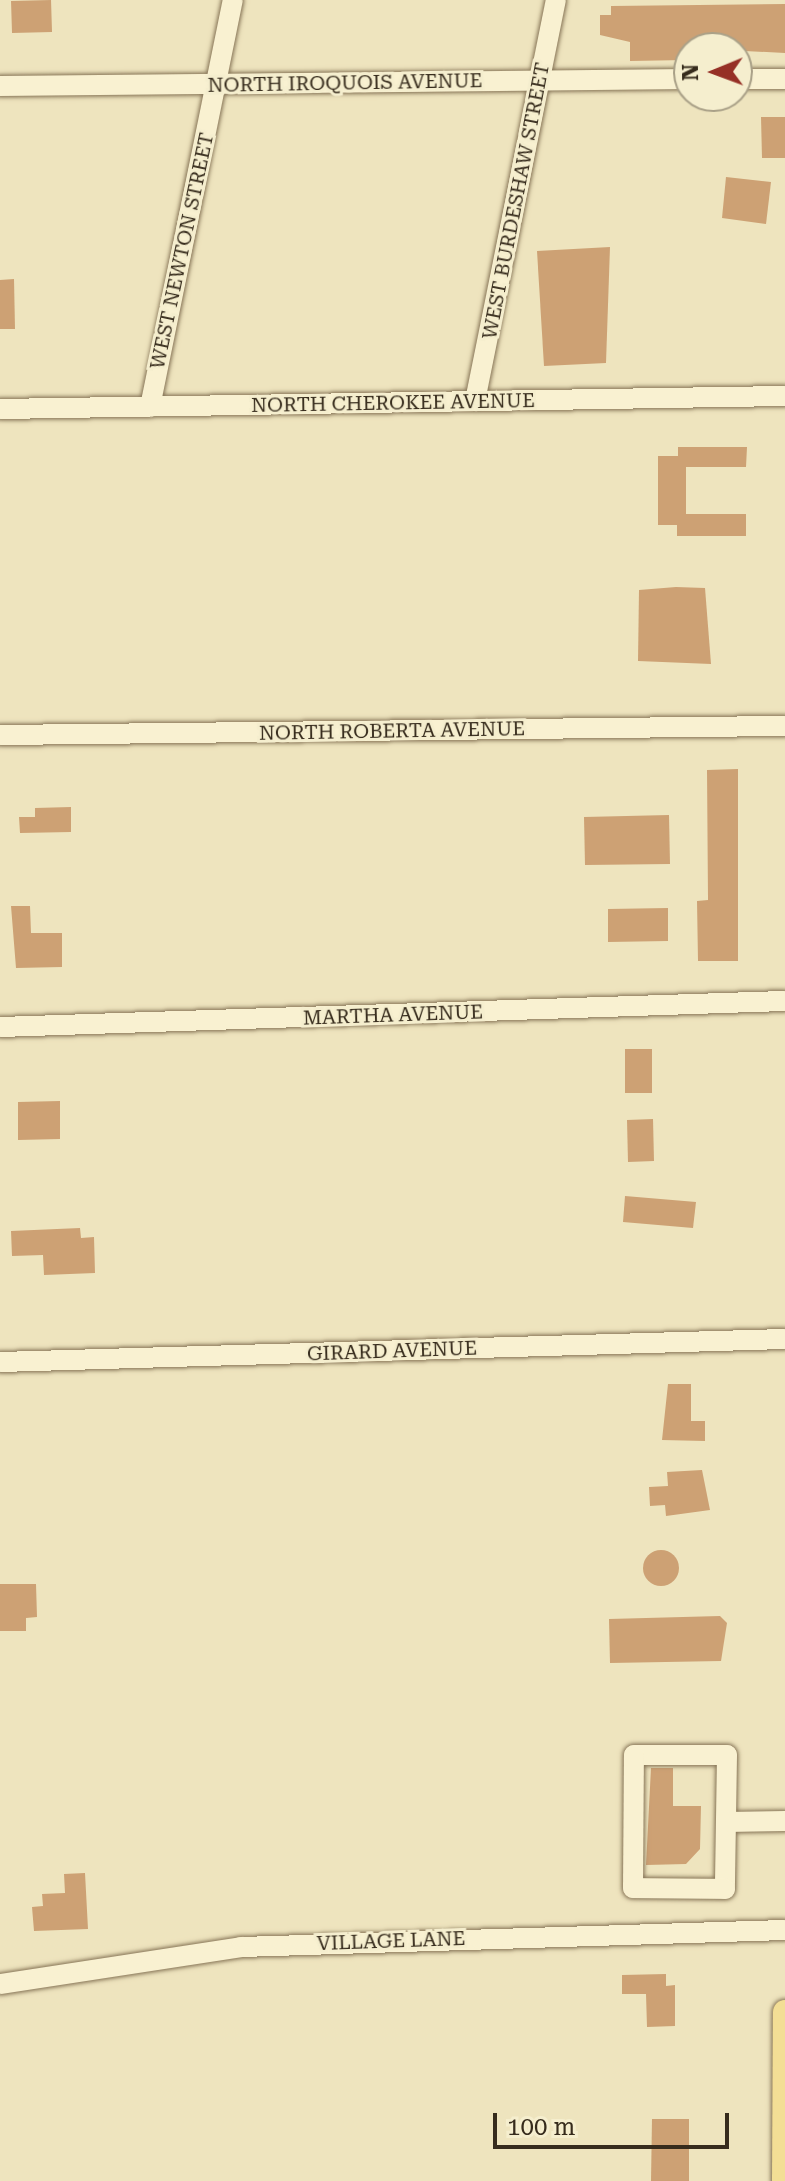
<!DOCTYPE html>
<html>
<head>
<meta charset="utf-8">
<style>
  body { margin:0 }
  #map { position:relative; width:785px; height:2181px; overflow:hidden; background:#eee4be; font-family:"Roboto Serif",serif }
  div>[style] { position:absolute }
  .building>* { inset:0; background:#cda174 }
  .round { border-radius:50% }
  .roads { filter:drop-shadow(0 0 2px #877557) drop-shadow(0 0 2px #877557) }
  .minor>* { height:20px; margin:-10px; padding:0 10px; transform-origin:10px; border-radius:10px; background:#f9f1d1 }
  .major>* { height:24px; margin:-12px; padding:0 12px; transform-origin:12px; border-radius:12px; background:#f3de95 }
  span { translate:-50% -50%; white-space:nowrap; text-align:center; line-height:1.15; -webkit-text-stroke:6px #f5eece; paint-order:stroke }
  .street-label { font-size:20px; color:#362b1c }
  .north { position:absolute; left:673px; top:32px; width:80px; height:80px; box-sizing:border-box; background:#f5eece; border:2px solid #a9a087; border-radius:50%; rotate:269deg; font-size:22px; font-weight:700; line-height:32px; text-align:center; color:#362b1c }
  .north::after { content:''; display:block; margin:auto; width:28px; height:36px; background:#963026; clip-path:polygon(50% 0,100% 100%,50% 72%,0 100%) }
  .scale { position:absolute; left:493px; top:2113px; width:236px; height:36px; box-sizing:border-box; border:4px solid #362b1c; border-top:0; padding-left:10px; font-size:24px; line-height:28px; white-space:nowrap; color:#362b1c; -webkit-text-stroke:6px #f5eece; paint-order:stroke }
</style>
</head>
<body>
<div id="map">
  <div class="building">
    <div style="clip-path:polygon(51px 0,52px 32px,12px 33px,11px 1px)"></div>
    <div style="clip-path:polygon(785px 4px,785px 53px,686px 48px,686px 60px,630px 61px,630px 42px,600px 35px,600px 15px,611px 15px,611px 6px)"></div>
    <div style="clip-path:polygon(761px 117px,785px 117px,785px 158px,762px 158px)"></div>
    <div style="clip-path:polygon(726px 177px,771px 182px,766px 224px,722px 218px)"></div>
    <div style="clip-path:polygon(610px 247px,606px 363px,544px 366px,537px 251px)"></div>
    <div style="clip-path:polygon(14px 279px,15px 329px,0 329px,0 280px)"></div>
    <div style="clip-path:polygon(678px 447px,747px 447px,746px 467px,686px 467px,686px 514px,746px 514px,746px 536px,677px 536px,677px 525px,658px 525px,658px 456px,678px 456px)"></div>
    <div style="clip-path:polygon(676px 587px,705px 588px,711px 664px,638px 661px,639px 590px)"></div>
    <div style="clip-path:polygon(738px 769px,738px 961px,698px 961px,697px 901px,708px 900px,707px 770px)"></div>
    <div style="clip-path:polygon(71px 807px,71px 832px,20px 833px,19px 817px,35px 817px,35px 808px)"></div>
    <div style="clip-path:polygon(669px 815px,670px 864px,585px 865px,584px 817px)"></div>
    <div style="clip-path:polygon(11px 906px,30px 906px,31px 933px,62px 933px,62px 967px,16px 968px)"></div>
    <div style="clip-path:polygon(668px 908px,668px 941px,608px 942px,608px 909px)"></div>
    <div style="clip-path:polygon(625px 1049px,652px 1049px,652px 1093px,625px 1093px)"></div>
    <div style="clip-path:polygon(60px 1101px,60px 1139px,18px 1140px,18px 1102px)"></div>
    <div style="clip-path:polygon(653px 1119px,654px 1161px,628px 1162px,627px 1120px)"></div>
    <div style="clip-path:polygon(625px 1196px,696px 1202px,693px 1228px,623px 1222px)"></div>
    <div style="clip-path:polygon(80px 1228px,81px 1238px,94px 1237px,95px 1273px,44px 1275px,43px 1255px,12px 1256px,11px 1231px)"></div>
    <div style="clip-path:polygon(668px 1384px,691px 1384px,691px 1421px,705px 1421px,705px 1441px,662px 1440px)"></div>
    <div style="clip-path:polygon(702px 1470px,710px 1510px,666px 1516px,665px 1505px,650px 1506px,649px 1487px,668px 1486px,667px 1472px)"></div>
    <div class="round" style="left:643px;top:1550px;width:36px;height:36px"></div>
    <div style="clip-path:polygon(0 1584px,36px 1584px,37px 1617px,26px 1618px,26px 1631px,0 1631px)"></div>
    <div style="clip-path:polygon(720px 1616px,727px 1623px,721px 1661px,610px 1663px,609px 1619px)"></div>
    <div style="clip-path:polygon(651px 1768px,673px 1768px,673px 1806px,701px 1806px,700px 1849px,686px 1864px,646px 1865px)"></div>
    <div style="clip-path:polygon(85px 1873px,88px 1929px,34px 1931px,32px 1907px,43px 1906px,42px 1894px,65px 1893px,64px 1874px)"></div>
    <div style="clip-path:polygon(666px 1974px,666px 1986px,675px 1985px,675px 2026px,647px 2027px,646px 1994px,622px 1994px,622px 1975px)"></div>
    <div style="clip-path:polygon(652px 2119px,689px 2119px,689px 2181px,651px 2181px)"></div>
  </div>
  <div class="roads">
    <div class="minor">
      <div style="left:737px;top:79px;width:48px"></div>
      <div style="left:0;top:86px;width:689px;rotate:-0.58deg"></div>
      <div style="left:475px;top:401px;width:409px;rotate:-78.6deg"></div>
      <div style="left:150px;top:407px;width:415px;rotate:-78.5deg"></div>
      <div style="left:0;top:409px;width:785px;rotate:-0.95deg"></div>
      <div style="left:0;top:735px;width:785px;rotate:-0.66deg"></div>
      <div style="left:0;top:1027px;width:785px;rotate:-1.9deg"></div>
      <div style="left:0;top:1362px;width:785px;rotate:-1.68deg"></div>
      <div style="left:634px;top:1755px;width:93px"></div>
      <div style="left:727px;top:1755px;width:134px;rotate:90.9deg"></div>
      <div style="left:725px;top:1889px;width:92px;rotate:-179.4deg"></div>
      <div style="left:633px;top:1888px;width:133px;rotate:-89.6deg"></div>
      <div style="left:726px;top:1822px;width:59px;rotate:-1deg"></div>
      <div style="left:0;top:1984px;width:244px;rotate:-8.7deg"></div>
      <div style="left:241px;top:1947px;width:544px;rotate:-1.79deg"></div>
    </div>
    <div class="major">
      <div style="left:784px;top:2181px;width:169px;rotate:-89.7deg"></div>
    </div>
  </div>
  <div class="street-label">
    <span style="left:345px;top:83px;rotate:-1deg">NORTH IROQUOIS AVENUE</span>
    <span style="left:516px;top:201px;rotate:-79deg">WEST BURDESHAW STREET</span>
    <span style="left:182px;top:251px;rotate:-78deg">WEST NEWTON STREET</span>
    <span style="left:393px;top:403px;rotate:-1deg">NORTH CHEROKEE AVENUE</span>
    <span style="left:392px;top:731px;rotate:-1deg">NORTH ROBERTA AVENUE</span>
    <span style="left:393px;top:1015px;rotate:-2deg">MARTHA AVENUE</span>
    <span style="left:392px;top:1351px;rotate:-2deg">GIRARD AVENUE</span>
    <span style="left:391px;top:1941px;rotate:-2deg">VILLAGE LANE</span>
  </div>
  <div class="north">N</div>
  <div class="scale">100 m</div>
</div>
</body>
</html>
